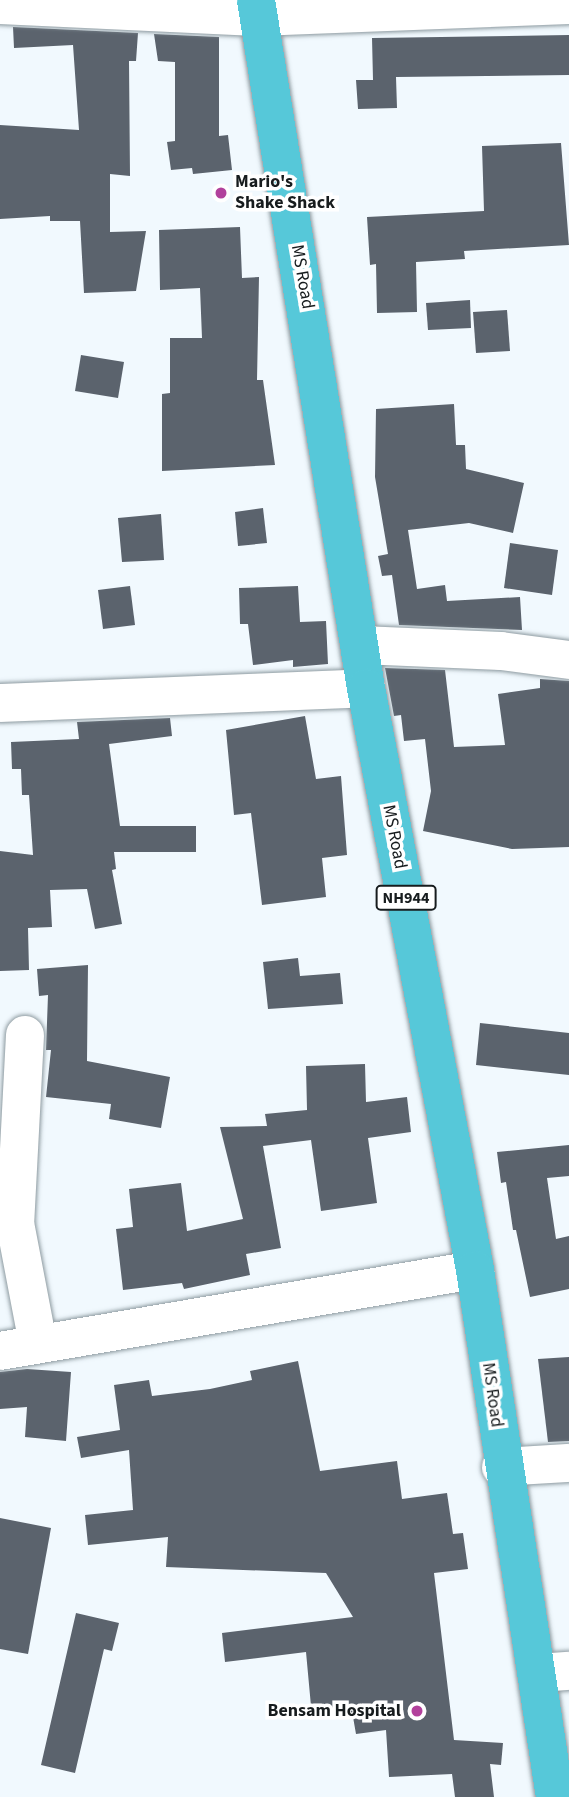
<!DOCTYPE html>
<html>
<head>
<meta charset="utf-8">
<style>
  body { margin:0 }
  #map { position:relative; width:569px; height:1797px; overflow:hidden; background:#f1f9fe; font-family:"Source Sans 3",sans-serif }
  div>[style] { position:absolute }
  .building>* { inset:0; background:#5b636d }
  .roads { filter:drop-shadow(0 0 2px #8e9ba1) drop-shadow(0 0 2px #8e9ba1) }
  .minor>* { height:38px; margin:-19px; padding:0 19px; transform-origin:19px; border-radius:19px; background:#fff }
  .highway>* { height:38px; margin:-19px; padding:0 19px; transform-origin:19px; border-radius:19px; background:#56c8d9 }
  .dots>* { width:19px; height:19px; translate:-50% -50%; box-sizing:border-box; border:4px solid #fff; border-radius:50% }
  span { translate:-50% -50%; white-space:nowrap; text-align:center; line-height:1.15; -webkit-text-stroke:7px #fff; paint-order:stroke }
  .shield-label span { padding:2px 5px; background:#fff; border:2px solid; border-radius:5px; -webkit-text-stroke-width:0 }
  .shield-label { font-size:16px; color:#171c1e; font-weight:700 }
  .poi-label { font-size:18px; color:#171c1e; font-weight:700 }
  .left { translate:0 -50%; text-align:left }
  .right { translate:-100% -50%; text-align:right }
  .street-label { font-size:18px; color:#171c1e }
</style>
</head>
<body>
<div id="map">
  <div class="building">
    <div style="clip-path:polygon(13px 27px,138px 33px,136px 61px,129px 61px,130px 176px,110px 174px,110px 232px,146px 231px,136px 291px,84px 293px,80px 221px,50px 221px,50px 216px,0 219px,0 125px,79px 130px,73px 45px,14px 48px)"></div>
    <div style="clip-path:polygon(154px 34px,219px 37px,219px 136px,228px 135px,232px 170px,193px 174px,192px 168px,171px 170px,167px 142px,175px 141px,175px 62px,158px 61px)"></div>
    <div style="clip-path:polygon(569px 35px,569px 75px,396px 77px,397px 108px,358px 109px,356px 80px,373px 80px,372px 38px)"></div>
    <div style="clip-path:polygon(561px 143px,569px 245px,464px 251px,465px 259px,416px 262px,417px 312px,377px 313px,376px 264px,370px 265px,367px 217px,484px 211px,482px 146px)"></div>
    <div style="clip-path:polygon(240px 227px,242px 278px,259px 277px,257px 380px,263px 380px,275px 465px,162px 471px,162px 394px,170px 393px,170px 338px,202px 338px,200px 288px,160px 290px,159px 230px)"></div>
    <div style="clip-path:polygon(470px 300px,471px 328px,428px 330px,426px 303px)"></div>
    <div style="clip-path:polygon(507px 310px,510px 351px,476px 353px,473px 312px)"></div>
    <div style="clip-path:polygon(81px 355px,124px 362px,118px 398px,75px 391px)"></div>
    <div style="clip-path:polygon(454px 404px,456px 445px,465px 445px,466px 469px,524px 483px,513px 533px,469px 523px,408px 530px,417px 589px,445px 585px,447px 601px,520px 597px,522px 630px,399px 625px,392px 575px,382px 576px,378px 556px,388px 554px,375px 477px,376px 409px)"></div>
    <div style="clip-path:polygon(263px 508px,267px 543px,238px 546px,235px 512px)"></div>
    <div style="clip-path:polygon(161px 514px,164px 560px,122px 562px,118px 518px)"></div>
    <div style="clip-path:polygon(510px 543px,558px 550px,552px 595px,504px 588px)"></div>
    <div style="clip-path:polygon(130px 586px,135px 625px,103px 629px,98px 590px)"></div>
    <div style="clip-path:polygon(298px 586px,300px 622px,326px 621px,328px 664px,293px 667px,293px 660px,253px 665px,248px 624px,240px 624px,239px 588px)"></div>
    <div style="clip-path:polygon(385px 668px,445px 670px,454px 747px,505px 745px,498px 694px,540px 688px,540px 679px,569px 681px,569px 847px,512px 849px,423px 831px,431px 791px,425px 739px,404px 741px,401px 715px,394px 716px)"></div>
    <div style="clip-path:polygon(305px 716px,316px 779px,341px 776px,347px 855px,322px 858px,326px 897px,262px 905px,251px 813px,234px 815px,226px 730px)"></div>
    <div style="clip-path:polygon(170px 718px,172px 736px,109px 744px,120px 826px,196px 826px,196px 852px,114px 852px,116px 869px,112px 870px,122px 924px,95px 929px,87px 889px,50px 890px,52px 927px,28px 928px,29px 970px,0 971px,0 851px,33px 855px,29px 795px,22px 795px,21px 769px,12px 769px,11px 742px,79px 739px,77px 722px)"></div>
    <div style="clip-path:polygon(298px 958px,300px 976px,340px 973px,343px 1004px,268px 1009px,263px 962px)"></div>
    <div style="clip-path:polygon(88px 965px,87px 1061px,170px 1077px,161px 1128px,109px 1119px,111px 1104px,46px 1097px,51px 1050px,46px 1050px,48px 995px,39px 996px,37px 969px)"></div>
    <div style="clip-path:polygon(480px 1023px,569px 1033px,569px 1075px,476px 1065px)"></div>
    <div style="clip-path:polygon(365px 1064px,366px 1102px,407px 1097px,411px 1132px,368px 1138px,377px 1203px,321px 1211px,311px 1140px,263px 1146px,281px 1248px,246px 1254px,250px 1275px,184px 1289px,182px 1283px,123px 1290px,116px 1229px,133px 1227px,129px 1189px,181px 1183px,187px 1231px,243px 1219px,220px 1127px,267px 1126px,265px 1114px,307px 1110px,306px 1066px)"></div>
    <div style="clip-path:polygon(569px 1145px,569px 1176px,547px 1178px,556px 1239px,569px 1236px,569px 1289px,530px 1297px,516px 1230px,513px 1230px,506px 1182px,501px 1183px,497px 1152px)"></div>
    <div style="clip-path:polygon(569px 1357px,569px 1441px,548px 1442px,538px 1359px)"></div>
    <div style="clip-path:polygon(298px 1361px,320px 1471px,397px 1461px,402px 1499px,447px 1493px,453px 1534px,463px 1533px,468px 1569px,434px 1573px,454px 1740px,503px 1743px,501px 1765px,490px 1764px,494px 1797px,455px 1797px,452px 1774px,389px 1777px,386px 1730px,356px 1734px,353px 1717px,312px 1717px,306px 1652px,225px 1662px,222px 1633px,353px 1617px,326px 1573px,166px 1567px,168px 1537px,88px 1545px,85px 1515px,133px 1510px,129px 1450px,81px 1458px,77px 1437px,120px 1430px,114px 1385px,149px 1380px,152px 1396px,210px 1389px,252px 1380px,250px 1371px)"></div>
    <div style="clip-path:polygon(27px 1369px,71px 1372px,66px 1441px,25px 1437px,27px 1407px,0 1409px,0 1372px)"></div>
    <div style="clip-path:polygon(0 1518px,51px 1528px,28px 1654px,0 1649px)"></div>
    <div style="clip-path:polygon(76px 1613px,119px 1623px,112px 1651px,104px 1649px,75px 1773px,41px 1765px)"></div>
  </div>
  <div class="roads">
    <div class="minor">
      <div style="left:0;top:5px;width:257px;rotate:2.7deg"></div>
      <div style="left:257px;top:17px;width:312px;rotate:-2.2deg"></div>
      <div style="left:361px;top:645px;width:140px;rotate:2.5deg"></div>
      <div style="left:501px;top:651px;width:69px;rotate:7.5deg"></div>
      <div style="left:0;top:703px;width:366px;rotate:-2.3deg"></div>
      <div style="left:25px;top:1035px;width:188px;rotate:93deg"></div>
      <div style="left:15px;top:1223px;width:123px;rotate:79.2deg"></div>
      <div style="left:0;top:1351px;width:482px;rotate:-9.7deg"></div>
      <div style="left:501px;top:1467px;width:68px;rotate:-3.4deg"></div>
      <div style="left:538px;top:1673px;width:31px;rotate:-4deg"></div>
    </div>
    <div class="highway">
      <div style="left:256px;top:0;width:697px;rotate:80.92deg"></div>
      <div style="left:366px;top:688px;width:592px;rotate:79.39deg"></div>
      <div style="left:475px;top:1270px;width:533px;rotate:81.37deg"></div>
    </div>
  </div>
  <div class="dots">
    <div style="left:221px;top:193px;background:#b2419c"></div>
    <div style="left:417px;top:1711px;background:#b2419c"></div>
  </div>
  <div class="shield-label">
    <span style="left:406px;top:898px">NH944</span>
  </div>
  <div class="poi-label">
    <span class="left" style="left:235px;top:193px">Mario's<br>Shake Shack</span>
    <span class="right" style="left:401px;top:1711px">Bensam Hospital</span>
  </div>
  <div class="street-label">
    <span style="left:302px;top:277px;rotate:80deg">MS Road</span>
    <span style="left:394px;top:837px;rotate:79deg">MS Road</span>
    <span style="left:492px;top:1395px;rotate:82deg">MS Road</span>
  </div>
</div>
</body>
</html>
